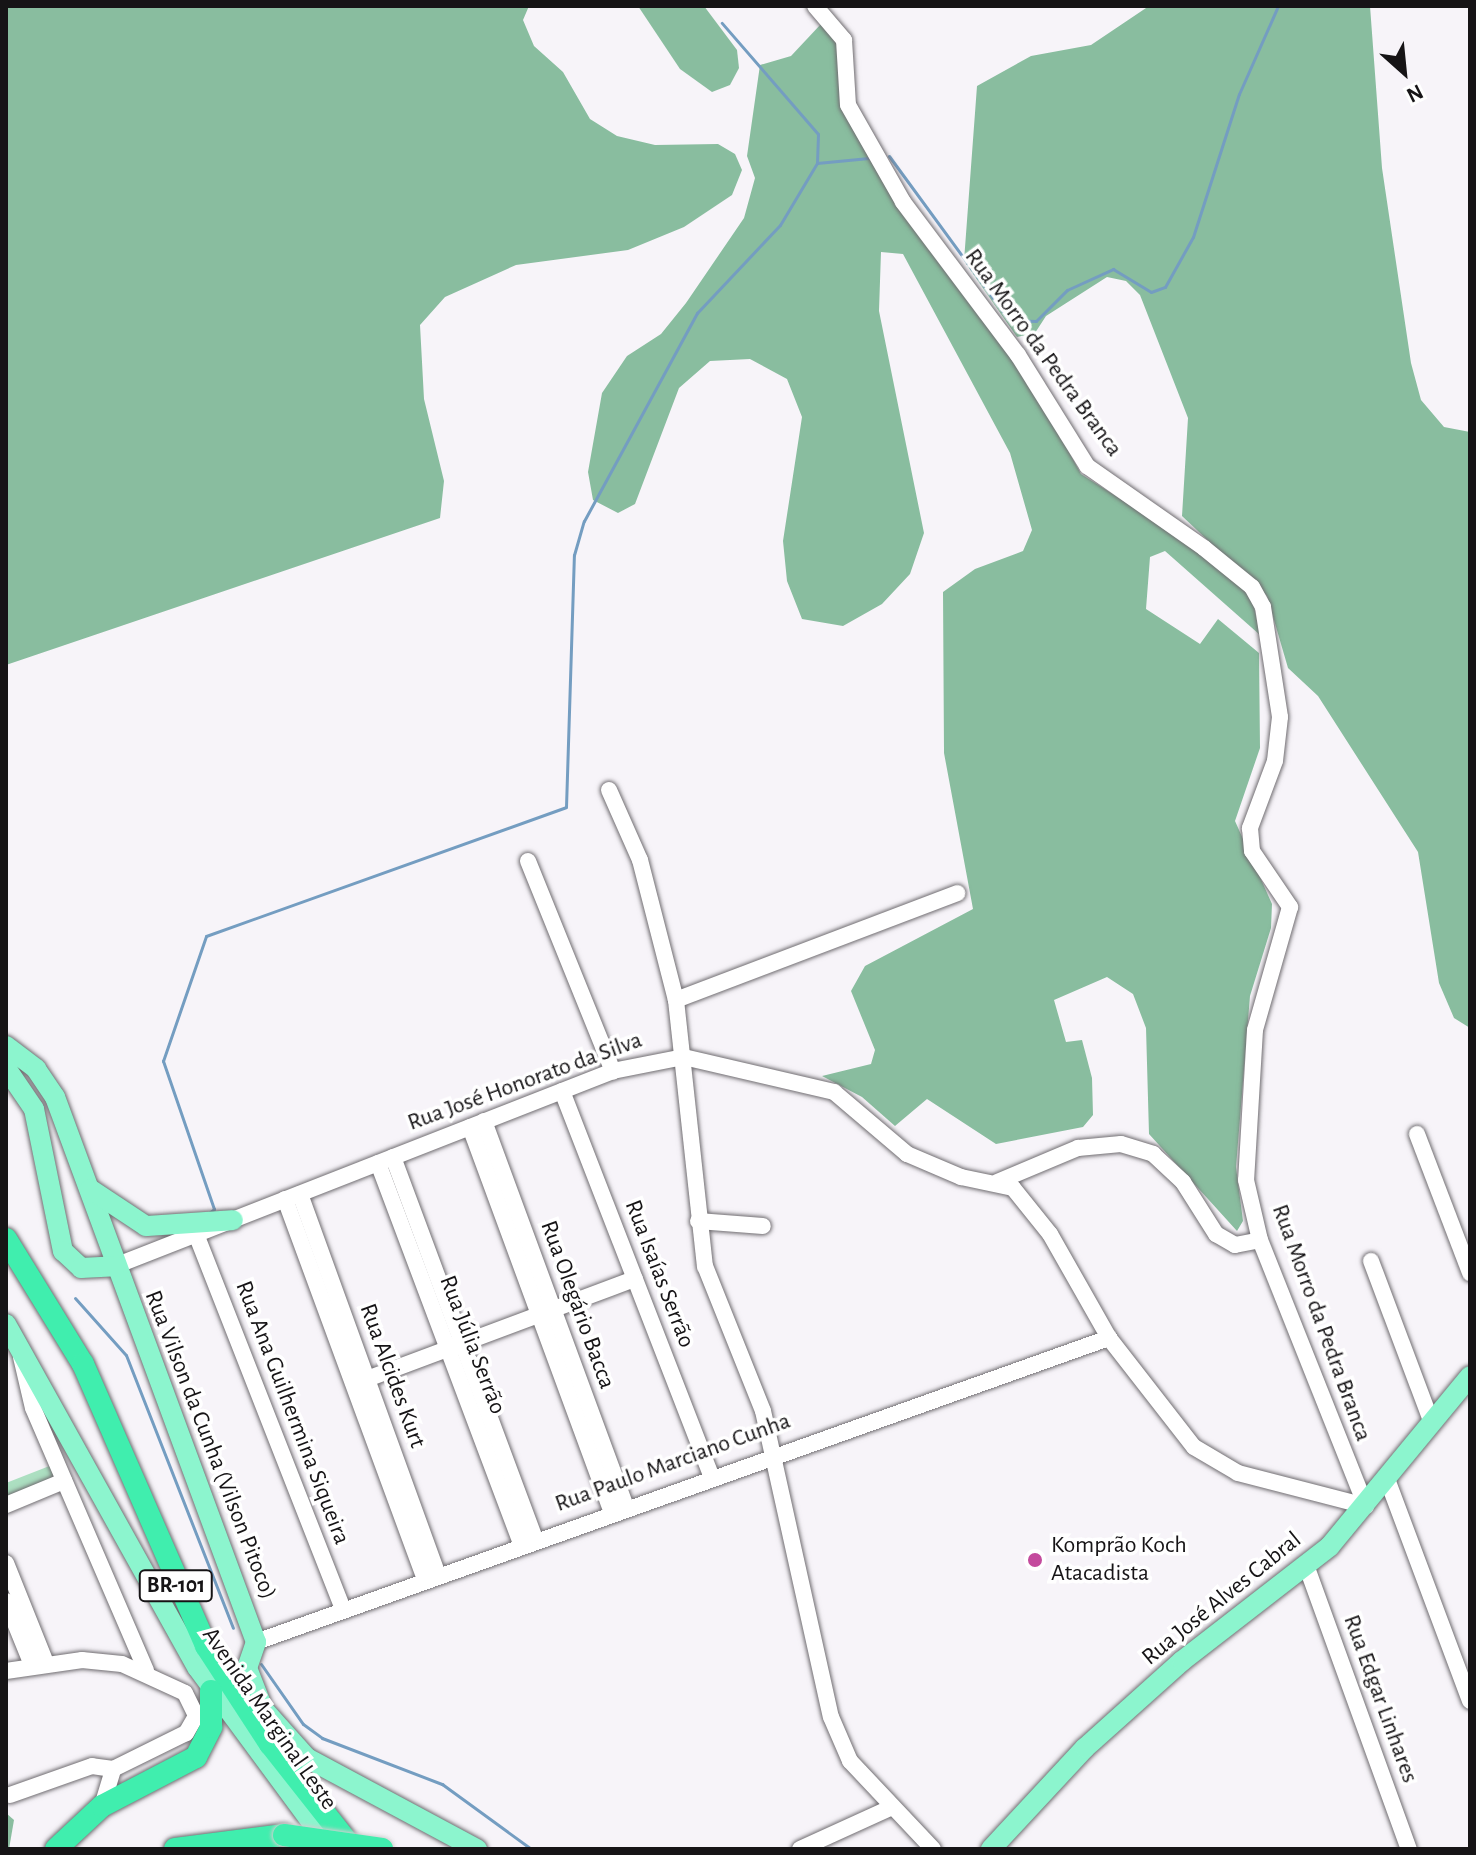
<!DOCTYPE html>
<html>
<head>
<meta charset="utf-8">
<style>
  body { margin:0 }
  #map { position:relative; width:1476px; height:1855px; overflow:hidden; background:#f7f4f9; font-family:"Alegreya Sans",sans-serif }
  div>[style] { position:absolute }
  .green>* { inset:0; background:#acdfc1 }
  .forest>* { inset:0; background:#89bd9f }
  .stream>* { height:3px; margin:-1.5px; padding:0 1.5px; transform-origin:1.5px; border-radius:1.5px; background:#749dc1 }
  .roads { filter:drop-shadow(0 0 2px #706d71) drop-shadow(0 0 2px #706d71) }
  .minor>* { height:16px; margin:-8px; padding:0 8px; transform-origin:8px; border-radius:8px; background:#fff }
  .major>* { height:20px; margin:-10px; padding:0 10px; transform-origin:10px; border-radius:10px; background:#8cf5ce }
  .highway>* { height:22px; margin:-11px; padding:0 11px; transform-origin:11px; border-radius:11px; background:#40eeae }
  .bridges { filter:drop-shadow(0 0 2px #d0d0d0) drop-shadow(0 0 2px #d0d0d0) }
  .highway-bridge>* { height:22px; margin:-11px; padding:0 11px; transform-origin:11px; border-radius:11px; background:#40eeae }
  .dots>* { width:22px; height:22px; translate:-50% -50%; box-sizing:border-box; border:4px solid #fff; border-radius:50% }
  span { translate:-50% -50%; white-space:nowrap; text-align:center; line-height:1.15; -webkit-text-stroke:7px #fff; paint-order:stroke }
  .shield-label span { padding:2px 6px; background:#fff; border:2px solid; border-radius:6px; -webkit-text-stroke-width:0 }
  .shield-label { font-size:22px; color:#161416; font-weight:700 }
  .street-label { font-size:24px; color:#161416 }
  .poi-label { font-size:24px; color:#161416 }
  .left { translate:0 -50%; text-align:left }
  .frame { position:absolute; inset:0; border:8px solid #161416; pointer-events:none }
  .north { position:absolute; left:1364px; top:32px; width:80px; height:80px; -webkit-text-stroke:6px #fff; paint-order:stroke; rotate:153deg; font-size:22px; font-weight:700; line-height:32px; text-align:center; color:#161416 }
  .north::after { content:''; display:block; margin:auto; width:28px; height:36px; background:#161416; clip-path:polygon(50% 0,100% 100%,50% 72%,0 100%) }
</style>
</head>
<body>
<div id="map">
  <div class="green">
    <div style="clip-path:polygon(52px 1465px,57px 1479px,6px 1499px,6px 1483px)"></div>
  </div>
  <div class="forest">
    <div style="clip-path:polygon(6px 6px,529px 6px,523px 20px,534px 46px,563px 72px,590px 119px,617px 136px,655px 145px,718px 144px,735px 154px,742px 170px,732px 195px,684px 227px,628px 250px,516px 265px,445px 297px,420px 325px,424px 399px,444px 481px,440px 518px,6px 665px)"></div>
    <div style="clip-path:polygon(638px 6px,704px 6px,737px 50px,739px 68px,730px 85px,712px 92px,680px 69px)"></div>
    <div style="clip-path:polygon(1149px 6px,1370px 6px,1382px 168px,1411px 363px,1421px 400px,1444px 427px,1470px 432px,1470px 1028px,1454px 1018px,1439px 983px,1418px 852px,1318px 696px,1288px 668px,1267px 596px,1182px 516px,1188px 418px,1140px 295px,1126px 281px,1107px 277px,1046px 316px,1035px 333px,1017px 337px,964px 261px,977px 86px,1031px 56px,1091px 45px)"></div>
    <div style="clip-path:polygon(821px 24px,839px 38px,845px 109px,1016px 355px,1081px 474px,1204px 552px,1252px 597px,1260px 635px,1165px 551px,1150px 557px,1146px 609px,1200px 644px,1218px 619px,1259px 653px,1260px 748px,1235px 821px,1272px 904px,1271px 928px,1250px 996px,1236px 1167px,1243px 1221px,1237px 1231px,1149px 1134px,1146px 1028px,1133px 994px,1107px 977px,1054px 1000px,1066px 1042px,1082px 1040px,1092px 1078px,1093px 1115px,1083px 1127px,996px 1144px,927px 1099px,895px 1126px,862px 1097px,822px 1076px,871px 1064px,875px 1050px,851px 991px,865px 966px,973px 909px,944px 753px,943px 592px,975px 569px,1023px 551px,1032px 530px,1010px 453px,903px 254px,881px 252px,879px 311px,924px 533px,910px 574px,882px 604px,843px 626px,802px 619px,787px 581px,783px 541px,802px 417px,787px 379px,750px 359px,710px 361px,679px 388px,635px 504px,618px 513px,593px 500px,588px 472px,602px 393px,627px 356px,661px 334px,686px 303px,744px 218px,755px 178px,747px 156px,760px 65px,791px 56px)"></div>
    <div style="clip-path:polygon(6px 1813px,14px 1820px,9px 1849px,6px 1849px)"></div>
  </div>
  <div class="stream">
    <div style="left:889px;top:156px;width:203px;rotate:53.8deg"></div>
    <div style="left:1009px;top:320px;width:27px;rotate:2deg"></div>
    <div style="left:1036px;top:321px;width:44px;rotate:-45deg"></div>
    <div style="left:1067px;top:290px;width:51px;rotate:-24.5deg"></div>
    <div style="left:1113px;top:269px;width:44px;rotate:31.2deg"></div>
    <div style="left:1151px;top:292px;width:15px;rotate:-20deg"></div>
    <div style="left:1165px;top:287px;width:57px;rotate:-60.8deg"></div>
    <div style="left:1193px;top:237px;width:150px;rotate:-72.2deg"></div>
    <div style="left:1239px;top:94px;width:96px;rotate:-66.1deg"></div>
    <div style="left:817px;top:163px;width:52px;rotate:-5.5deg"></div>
    <div style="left:208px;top:1214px;width:8px;rotate:-40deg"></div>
    <div style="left:214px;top:1209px;width:157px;rotate:-109deg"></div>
    <div style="left:163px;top:1061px;width:132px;rotate:-71deg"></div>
    <div style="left:206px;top:936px;width:382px;rotate:-19.7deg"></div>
    <div style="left:566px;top:807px;width:252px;rotate:-88.2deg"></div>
    <div style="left:574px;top:555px;width:35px;rotate:-74deg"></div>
    <div style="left:584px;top:521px;width:237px;rotate:-61.5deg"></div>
    <div style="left:697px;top:313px;width:121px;rotate:-46.7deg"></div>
    <div style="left:780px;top:225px;width:72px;rotate:-59.2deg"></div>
    <div style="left:817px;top:163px;width:29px;rotate:-88deg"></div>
    <div style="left:818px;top:134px;width:147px;rotate:-130.9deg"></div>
    <div style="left:75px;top:1298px;width:76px;rotate:48.2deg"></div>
    <div style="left:126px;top:1355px;width:293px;rotate:68.6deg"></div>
    <div style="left:261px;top:1664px;width:73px;rotate:55deg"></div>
    <div style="left:303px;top:1724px;width:24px;rotate:36deg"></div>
    <div style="left:322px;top:1738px;width:129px;rotate:21deg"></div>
    <div style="left:442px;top:1784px;width:110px;rotate:36.1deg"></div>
  </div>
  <div class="roads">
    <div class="minor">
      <div style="left:815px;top:6px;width:45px;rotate:49.5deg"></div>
      <div style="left:844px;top:40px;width:65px;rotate:86.5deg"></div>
      <div style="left:848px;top:105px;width:112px;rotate:60.4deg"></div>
      <div style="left:903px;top:202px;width:191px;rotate:53.1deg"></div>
      <div style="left:1018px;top:355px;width:131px;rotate:58.1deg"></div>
      <div style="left:1087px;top:466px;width:143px;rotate:35deg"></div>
      <div style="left:1204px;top:548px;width:62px;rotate:39.1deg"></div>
      <div style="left:1252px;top:587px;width:23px;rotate:61deg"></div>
      <div style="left:1263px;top:607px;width:111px;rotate:81.2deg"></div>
      <div style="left:1280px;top:717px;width:44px;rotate:96.5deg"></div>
      <div style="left:1275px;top:761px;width:72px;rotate:110.5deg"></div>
      <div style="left:1250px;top:828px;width:23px;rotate:85deg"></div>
      <div style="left:1252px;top:851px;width:68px;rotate:55.8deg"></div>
      <div style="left:1290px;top:907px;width:128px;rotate:105.9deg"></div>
      <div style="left:1255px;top:1030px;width:150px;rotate:93.4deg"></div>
      <div style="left:1246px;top:1180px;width:62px;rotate:76.9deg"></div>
      <div style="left:1260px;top:1240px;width:286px;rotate:68.3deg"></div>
      <div style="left:609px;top:790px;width:77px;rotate:66.1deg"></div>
      <div style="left:640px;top:860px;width:145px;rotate:75.6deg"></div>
      <div style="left:676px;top:1000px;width:268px;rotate:83.8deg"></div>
      <div style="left:705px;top:1266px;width:156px;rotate:68.2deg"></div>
      <div style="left:763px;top:1411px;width:313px;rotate:77.5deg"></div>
      <div style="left:831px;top:1717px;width:48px;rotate:66.6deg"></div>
      <div style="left:850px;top:1761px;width:121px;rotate:46.7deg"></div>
      <div style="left:528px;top:861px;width:227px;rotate:68deg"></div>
      <div style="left:676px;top:1000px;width:301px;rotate:-20.8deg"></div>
      <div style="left:562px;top:1091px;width:412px;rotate:68.8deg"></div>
      <div style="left:484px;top:1121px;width:410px;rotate:69.8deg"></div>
      <div style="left:470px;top:1127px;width:409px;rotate:69.8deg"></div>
      <div style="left:1417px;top:1134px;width:149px;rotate:69.1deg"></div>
      <div style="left:393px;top:1157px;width:408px;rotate:69.6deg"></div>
      <div style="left:378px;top:1163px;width:407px;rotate:69.4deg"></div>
      <div style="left:997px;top:1182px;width:88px;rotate:-22.8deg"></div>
      <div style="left:1078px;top:1148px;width:43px;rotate:-5.3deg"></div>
      <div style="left:1121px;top:1144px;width:34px;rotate:17deg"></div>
      <div style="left:1153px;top:1154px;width:41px;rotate:43deg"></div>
      <div style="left:1183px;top:1182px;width:62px;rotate:57.6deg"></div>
      <div style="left:1216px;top:1234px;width:22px;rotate:30deg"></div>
      <div style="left:1235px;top:1245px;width:25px;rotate:-11deg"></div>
      <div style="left:300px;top:1194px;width:405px;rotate:70.1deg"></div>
      <div style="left:285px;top:1199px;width:405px;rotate:69.8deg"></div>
      <div style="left:698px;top:1221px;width:65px;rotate:4.4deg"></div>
      <div style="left:196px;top:1234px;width:404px;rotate:68.6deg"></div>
      <div style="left:1371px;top:1261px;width:171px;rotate:69.4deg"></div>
      <div style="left:115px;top:1266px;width:535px;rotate:-21.38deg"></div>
      <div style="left:613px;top:1071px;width:72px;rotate:-11.2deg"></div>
      <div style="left:684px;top:1057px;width:154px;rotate:13.1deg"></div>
      <div style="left:834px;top:1092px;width:96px;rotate:40.3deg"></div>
      <div style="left:907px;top:1154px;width:59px;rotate:23.1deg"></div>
      <div style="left:961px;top:1177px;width:53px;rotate:11.9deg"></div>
      <div style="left:1013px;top:1188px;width:59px;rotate:51.2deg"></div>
      <div style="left:1050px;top:1234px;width:120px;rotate:60.4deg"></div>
      <div style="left:1109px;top:1338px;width:138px;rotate:52.1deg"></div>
      <div style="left:1194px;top:1447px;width:51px;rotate:30.6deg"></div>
      <div style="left:1238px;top:1473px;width:132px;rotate:14.5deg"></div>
      <div style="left:21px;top:1357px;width:52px;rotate:76.8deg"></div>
      <div style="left:33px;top:1408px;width:286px;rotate:66.7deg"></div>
      <div style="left:367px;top:1379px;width:286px;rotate:-20.5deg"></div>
      <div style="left:1387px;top:1479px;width:237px;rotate:69.5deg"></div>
      <div style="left:6px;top:1505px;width:63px;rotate:-22.5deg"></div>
      <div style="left:6px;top:1563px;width:108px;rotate:68.2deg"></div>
      <div style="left:1306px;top:1565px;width:302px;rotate:70.1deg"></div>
      <div style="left:6px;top:1601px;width:69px;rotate:67.9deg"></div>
      <div style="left:256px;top:1642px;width:906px;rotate:-19.62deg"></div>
      <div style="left:6px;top:1671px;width:77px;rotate:-8.2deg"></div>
      <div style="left:82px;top:1660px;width:40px;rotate:5.7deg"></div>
      <div style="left:122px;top:1664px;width:69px;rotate:24.7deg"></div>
      <div style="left:185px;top:1693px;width:25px;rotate:64deg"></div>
      <div style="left:196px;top:1716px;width:20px;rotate:120deg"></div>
      <div style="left:186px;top:1733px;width:81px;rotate:153.7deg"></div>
      <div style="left:113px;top:1769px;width:21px;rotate:-172deg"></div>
      <div style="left:92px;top:1766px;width:87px;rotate:160.5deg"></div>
      <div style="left:102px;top:1806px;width:39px;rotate:-73deg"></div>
      <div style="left:800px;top:1849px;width:99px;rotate:-24.5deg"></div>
    </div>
    <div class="major">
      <div style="left:6px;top:1046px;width:38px;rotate:37deg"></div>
      <div style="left:36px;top:1069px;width:34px;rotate:56deg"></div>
      <div style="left:55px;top:1097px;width:581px;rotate:69.76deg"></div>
      <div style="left:256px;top:1642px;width:28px;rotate:109deg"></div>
      <div style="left:247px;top:1668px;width:44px;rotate:68.7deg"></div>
      <div style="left:263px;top:1709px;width:66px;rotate:48.1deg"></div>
      <div style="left:307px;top:1758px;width:193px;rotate:28.2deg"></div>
      <div style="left:6px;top:1068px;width:50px;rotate:55.7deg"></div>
      <div style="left:34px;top:1109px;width:145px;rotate:78.5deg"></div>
      <div style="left:63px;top:1251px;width:25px;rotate:43deg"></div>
      <div style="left:81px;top:1268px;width:34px;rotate:-3deg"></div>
      <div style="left:90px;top:1189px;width:67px;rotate:33.5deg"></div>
      <div style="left:146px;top:1226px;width:87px;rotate:-3.9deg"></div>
      <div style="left:6px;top:1324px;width:393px;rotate:60.9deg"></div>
      <div style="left:197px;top:1667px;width:226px;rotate:53.6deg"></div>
      <div style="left:991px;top:1849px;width:138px;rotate:-47.1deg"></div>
      <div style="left:1085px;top:1748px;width:130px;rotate:-41.9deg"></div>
      <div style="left:1182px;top:1661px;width:187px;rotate:-37.8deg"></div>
      <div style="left:1330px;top:1546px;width:220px;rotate:-50.5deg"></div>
    </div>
    <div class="highway">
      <div style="left:6px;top:1239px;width:147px;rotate:58.4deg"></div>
      <div style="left:83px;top:1364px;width:308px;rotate:66.4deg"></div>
      <div style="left:206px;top:1646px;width:117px;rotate:56.9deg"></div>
      <div style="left:270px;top:1744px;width:134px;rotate:51.7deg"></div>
      <div style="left:56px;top:1849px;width:63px;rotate:-43.1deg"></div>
      <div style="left:102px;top:1806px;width:106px;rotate:-27.5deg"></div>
      <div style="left:196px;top:1757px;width:34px;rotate:-63deg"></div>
      <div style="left:211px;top:1727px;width:36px;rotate:-90deg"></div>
      <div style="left:175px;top:1849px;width:110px;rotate:-7.3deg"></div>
    </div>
  </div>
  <div class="bridges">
    <div class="highway-bridge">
      <div style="left:284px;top:1835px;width:99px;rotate:8.1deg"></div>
    </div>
  </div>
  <div class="dots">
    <div style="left:1035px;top:1560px;background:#c44a9d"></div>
  </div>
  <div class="shield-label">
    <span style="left:176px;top:1586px">BR-101</span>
  </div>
  <div class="street-label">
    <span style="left:1043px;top:353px;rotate:54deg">Rua Morro da Pedra Branca</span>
    <span style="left:525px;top:1082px;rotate:-20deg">Rua José Honorato da Silva</span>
    <span style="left:659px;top:1274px;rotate:69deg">Rua Isaías Serrão</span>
    <span style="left:577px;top:1305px;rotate:70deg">Rua Olegário Bacca</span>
    <span style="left:1321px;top:1323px;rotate:70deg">Rua Morro da Pedra Branca</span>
    <span style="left:472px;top:1345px;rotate:69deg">Rua Júlia Serrão</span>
    <span style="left:392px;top:1376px;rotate:70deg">Rua Alcides Kurt</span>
    <span style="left:292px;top:1413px;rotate:69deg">Rua Ana Guilhermina Siqueira</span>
    <span style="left:210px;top:1445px;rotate:69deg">Rua Vilson da Cunha (Vilson Pitoco)</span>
    <span style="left:673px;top:1463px;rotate:-20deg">Rua Paulo Marciano Cunha</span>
    <span style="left:1222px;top:1599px;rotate:-39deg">Rua José Alves Cabral</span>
    <span style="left:1380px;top:1699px;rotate:70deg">Rua Edgar Linhares</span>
    <span style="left:269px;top:1719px;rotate:55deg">Avenida Marginal Leste</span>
  </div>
  <div class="poi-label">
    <span class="left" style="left:1051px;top:1560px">Komprão Koch<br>Atacadista</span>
  </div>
  <div class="frame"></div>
  <div class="north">N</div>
</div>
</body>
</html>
